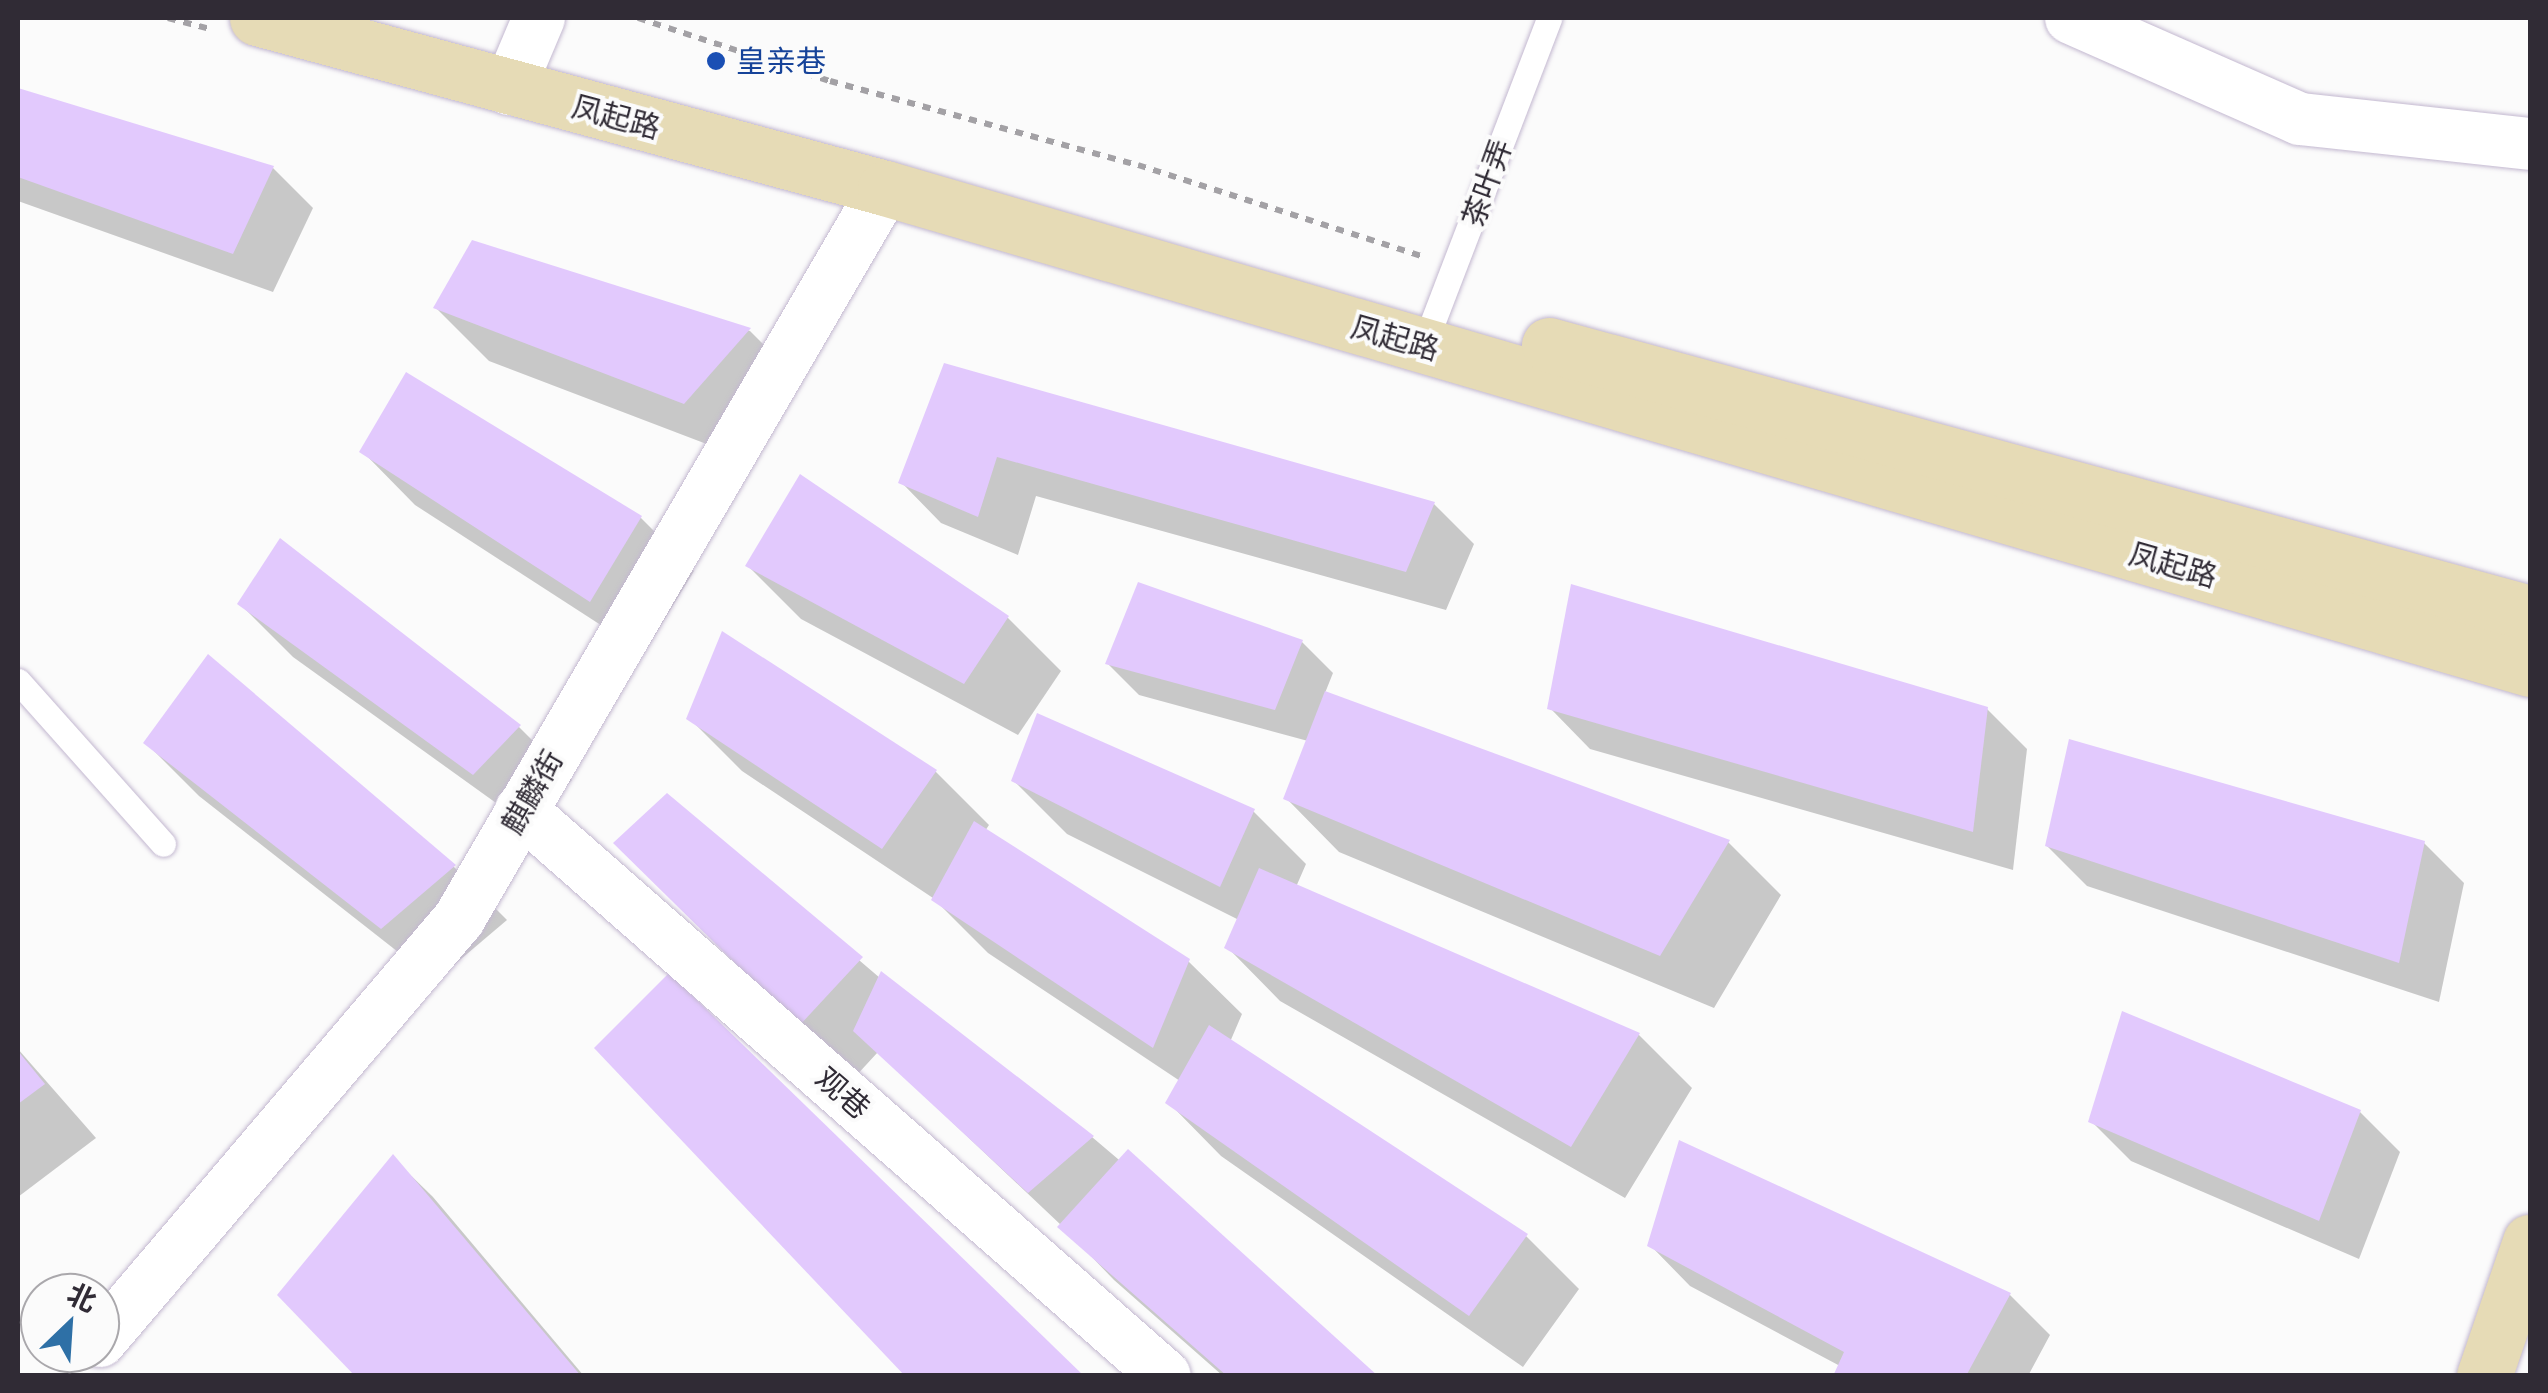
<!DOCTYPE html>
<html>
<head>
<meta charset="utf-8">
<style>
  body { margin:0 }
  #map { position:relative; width:2548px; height:1393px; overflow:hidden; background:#fbfbfb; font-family:"Asap Condensed","Noto Sans SC",sans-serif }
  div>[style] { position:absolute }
  .shadow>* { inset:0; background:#0003 }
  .building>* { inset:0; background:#e2c9fd }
  .path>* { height:6px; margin-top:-3px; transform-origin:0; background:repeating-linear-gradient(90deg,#a3a1a5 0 8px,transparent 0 16px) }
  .roads { filter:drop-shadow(0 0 2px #c3b8d0) drop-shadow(0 0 2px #c3b8d0) }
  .lane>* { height:25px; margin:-12.5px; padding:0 12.5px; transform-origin:12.5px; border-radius:12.5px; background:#fff }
  .street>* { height:52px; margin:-26px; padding:0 26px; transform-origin:26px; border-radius:26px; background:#fff }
  .secondary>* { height:55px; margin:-27.5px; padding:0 27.5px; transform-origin:27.5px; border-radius:27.5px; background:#e6dbb6 }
  .dots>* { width:28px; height:28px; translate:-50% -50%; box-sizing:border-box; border:5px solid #fbfbfb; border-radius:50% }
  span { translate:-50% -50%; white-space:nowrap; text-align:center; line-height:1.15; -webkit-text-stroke:8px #fbfbfb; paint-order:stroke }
  .transit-label { font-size:30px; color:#164399 }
  .left { translate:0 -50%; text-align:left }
  .street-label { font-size:30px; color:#302b35 }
  .frame { position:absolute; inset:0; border:20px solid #302b35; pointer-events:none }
  .north { position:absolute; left:20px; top:1273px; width:100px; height:100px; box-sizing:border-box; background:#fbfbfb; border:2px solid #aaa8ac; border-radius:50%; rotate:25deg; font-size:28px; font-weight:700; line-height:40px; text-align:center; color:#302b35 }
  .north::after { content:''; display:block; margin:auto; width:35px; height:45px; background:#2e70a6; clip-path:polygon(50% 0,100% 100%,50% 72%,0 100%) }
</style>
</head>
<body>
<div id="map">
  <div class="shadow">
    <div style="clip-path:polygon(18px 90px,273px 168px,313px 208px,273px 292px,18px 201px)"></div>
    <div style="clip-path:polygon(474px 243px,750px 331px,802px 383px,738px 456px,489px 361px,436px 308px)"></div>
    <div style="clip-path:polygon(946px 366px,1434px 504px,1474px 544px,1446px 610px,1036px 496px,1018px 555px,941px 523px,901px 482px)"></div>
    <div style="clip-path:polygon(362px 451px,641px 518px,694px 571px,644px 653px,415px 505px)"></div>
    <div style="clip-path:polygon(281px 542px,519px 727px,572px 780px,528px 826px,293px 657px,240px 604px)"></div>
    <div style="clip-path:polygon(748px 566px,1008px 618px,1061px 671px,1018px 735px,801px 619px)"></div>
    <div style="clip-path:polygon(723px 635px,936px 772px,989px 825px,985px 831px,1188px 961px,1242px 1014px,1230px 1042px,1526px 1236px,1579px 1289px,1523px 1367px,1221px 1156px,1168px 1102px,1180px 1081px,988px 953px,933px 898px,742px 771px,689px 718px)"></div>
    <div style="clip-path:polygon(1302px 642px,1333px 673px,1325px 693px,1728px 842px,1781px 895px,1714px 1008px,1339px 852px,1286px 798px,1308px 741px,1139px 695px,1108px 664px)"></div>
    <div style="clip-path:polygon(208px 658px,454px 867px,507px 920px,435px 981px,199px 796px,146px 743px)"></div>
    <div style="clip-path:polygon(1550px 708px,1987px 709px,2027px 749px,2013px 870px,1590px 749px)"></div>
    <div style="clip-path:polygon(1014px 781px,1253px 811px,1306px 864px,1296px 887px,1639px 1035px,1692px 1088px,1625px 1198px,1280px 1001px,1227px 947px,1239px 920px,1067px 834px)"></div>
    <div style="clip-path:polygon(668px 797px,880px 978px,882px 974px,1092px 1137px,1374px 1376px,1223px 1376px,1114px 1280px,1062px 1226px,878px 1052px,854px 1078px,669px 896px)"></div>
    <div style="clip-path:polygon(2424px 843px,2464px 883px,2439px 1002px,2087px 886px,2047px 846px)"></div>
    <div style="clip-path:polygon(18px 1049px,96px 1138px,18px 1197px)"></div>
    <div style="clip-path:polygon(2360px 1112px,2400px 1152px,2359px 1259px,2131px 1161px,2091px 1121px)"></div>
    <div style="clip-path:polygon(393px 1158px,433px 1197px,584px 1376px,359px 1376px)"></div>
    <div style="clip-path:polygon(1650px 1245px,2010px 1295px,2050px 1335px,2028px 1376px,1836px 1376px,1840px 1366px,1690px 1286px)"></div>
  </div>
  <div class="building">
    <div style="clip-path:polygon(18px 88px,274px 166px,233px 254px,18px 177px)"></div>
    <div style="clip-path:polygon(472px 240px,751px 328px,684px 404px,433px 308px)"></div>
    <div style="clip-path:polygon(944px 363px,1435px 502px,1406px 572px,997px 457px,978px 517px,898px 483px)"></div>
    <div style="clip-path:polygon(406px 372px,642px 516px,590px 602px,359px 452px)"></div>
    <div style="clip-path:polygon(800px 474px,1009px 616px,964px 684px,745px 566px)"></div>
    <div style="clip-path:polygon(280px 538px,521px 725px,473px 775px,237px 604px)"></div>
    <div style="clip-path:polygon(1138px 582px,1303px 640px,1275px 710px,1105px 664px)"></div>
    <div style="clip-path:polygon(1571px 584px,1988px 707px,1973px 832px,1547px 709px)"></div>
    <div style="clip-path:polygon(722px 631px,937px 770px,882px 849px,686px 719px)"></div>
    <div style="clip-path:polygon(208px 654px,456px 865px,381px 929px,143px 743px)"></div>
    <div style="clip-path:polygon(1325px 691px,1730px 840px,1660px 956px,1283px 799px)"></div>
    <div style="clip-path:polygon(1037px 713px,1255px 809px,1220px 887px,1011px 781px)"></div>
    <div style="clip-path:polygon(2069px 739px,2425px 841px,2399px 963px,2045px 846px)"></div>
    <div style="clip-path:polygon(667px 793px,863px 957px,799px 1026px,613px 843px)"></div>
    <div style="clip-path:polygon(974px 821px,1190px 959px,1153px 1048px,931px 900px)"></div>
    <div style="clip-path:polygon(1259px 868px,1640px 1033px,1571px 1147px,1224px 948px)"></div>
    <div style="clip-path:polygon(881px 971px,1094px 1136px,1028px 1193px,853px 1031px)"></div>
    <div style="clip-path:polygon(669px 973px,1084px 1376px,905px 1376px,594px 1048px)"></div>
    <div style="clip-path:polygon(2122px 1011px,2361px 1110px,2319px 1221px,2088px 1122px)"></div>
    <div style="clip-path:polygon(1209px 1025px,1528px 1234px,1469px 1316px,1165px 1103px)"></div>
    <div style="clip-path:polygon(18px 1051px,45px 1084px,18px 1104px)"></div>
    <div style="clip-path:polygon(1679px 1140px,2011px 1293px,1966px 1376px,1833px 1376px,1844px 1352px,1647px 1246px)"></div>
    <div style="clip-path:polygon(1128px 1149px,1378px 1376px,1227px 1376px,1057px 1227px)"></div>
    <div style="clip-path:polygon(393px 1154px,581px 1376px,355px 1376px,277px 1295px)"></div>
  </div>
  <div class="path">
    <div style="left:168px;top:18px;width:43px;rotate:14.7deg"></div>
    <div style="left:638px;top:18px;width:202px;rotate:18.2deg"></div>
    <div style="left:830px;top:81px;width:319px;rotate:15.3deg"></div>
    <div style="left:1138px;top:165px;width:297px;rotate:17.8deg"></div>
  </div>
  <div class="roads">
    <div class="lane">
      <div style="left:1423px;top:347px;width:352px;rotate:-69deg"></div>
      <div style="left:18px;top:681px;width:218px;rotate:48.3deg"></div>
    </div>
    <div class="street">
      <div style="left:2071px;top:18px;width:250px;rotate:23.8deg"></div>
      <div style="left:2300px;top:119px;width:231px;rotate:6.2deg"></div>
      <div style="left:509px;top:89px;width:77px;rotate:-67.1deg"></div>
      <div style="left:521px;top:810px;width:857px;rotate:41.31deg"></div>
      <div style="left:100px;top:1341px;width:554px;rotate:-49.61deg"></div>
      <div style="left:459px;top:919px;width:846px;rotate:-59.77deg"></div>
    </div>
    <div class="secondary">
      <div style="left:257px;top:18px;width:651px;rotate:15.15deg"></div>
      <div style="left:885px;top:188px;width:1714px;rotate:16.3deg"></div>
      <div style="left:1549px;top:345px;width:1017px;rotate:15.28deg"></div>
      <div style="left:2484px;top:1376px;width:142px;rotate:-71.1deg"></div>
    </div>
  </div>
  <div class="dots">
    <div style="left:716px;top:61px;background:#1a4fb4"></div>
  </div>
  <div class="transit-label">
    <span class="left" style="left:736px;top:61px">皇亲巷</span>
  </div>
  <div class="street-label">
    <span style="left:616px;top:117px;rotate:15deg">凤起路</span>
    <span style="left:1487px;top:183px;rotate:-70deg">茶叶弄</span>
    <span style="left:1395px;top:338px;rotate:16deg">凤起路</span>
    <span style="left:2173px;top:565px;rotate:16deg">凤起路</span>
    <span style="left:532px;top:792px;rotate:-60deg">麒麟街</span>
    <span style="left:843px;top:1093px;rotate:41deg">观巷</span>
  </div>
  <div class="frame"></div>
  <div class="north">北</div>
</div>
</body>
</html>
